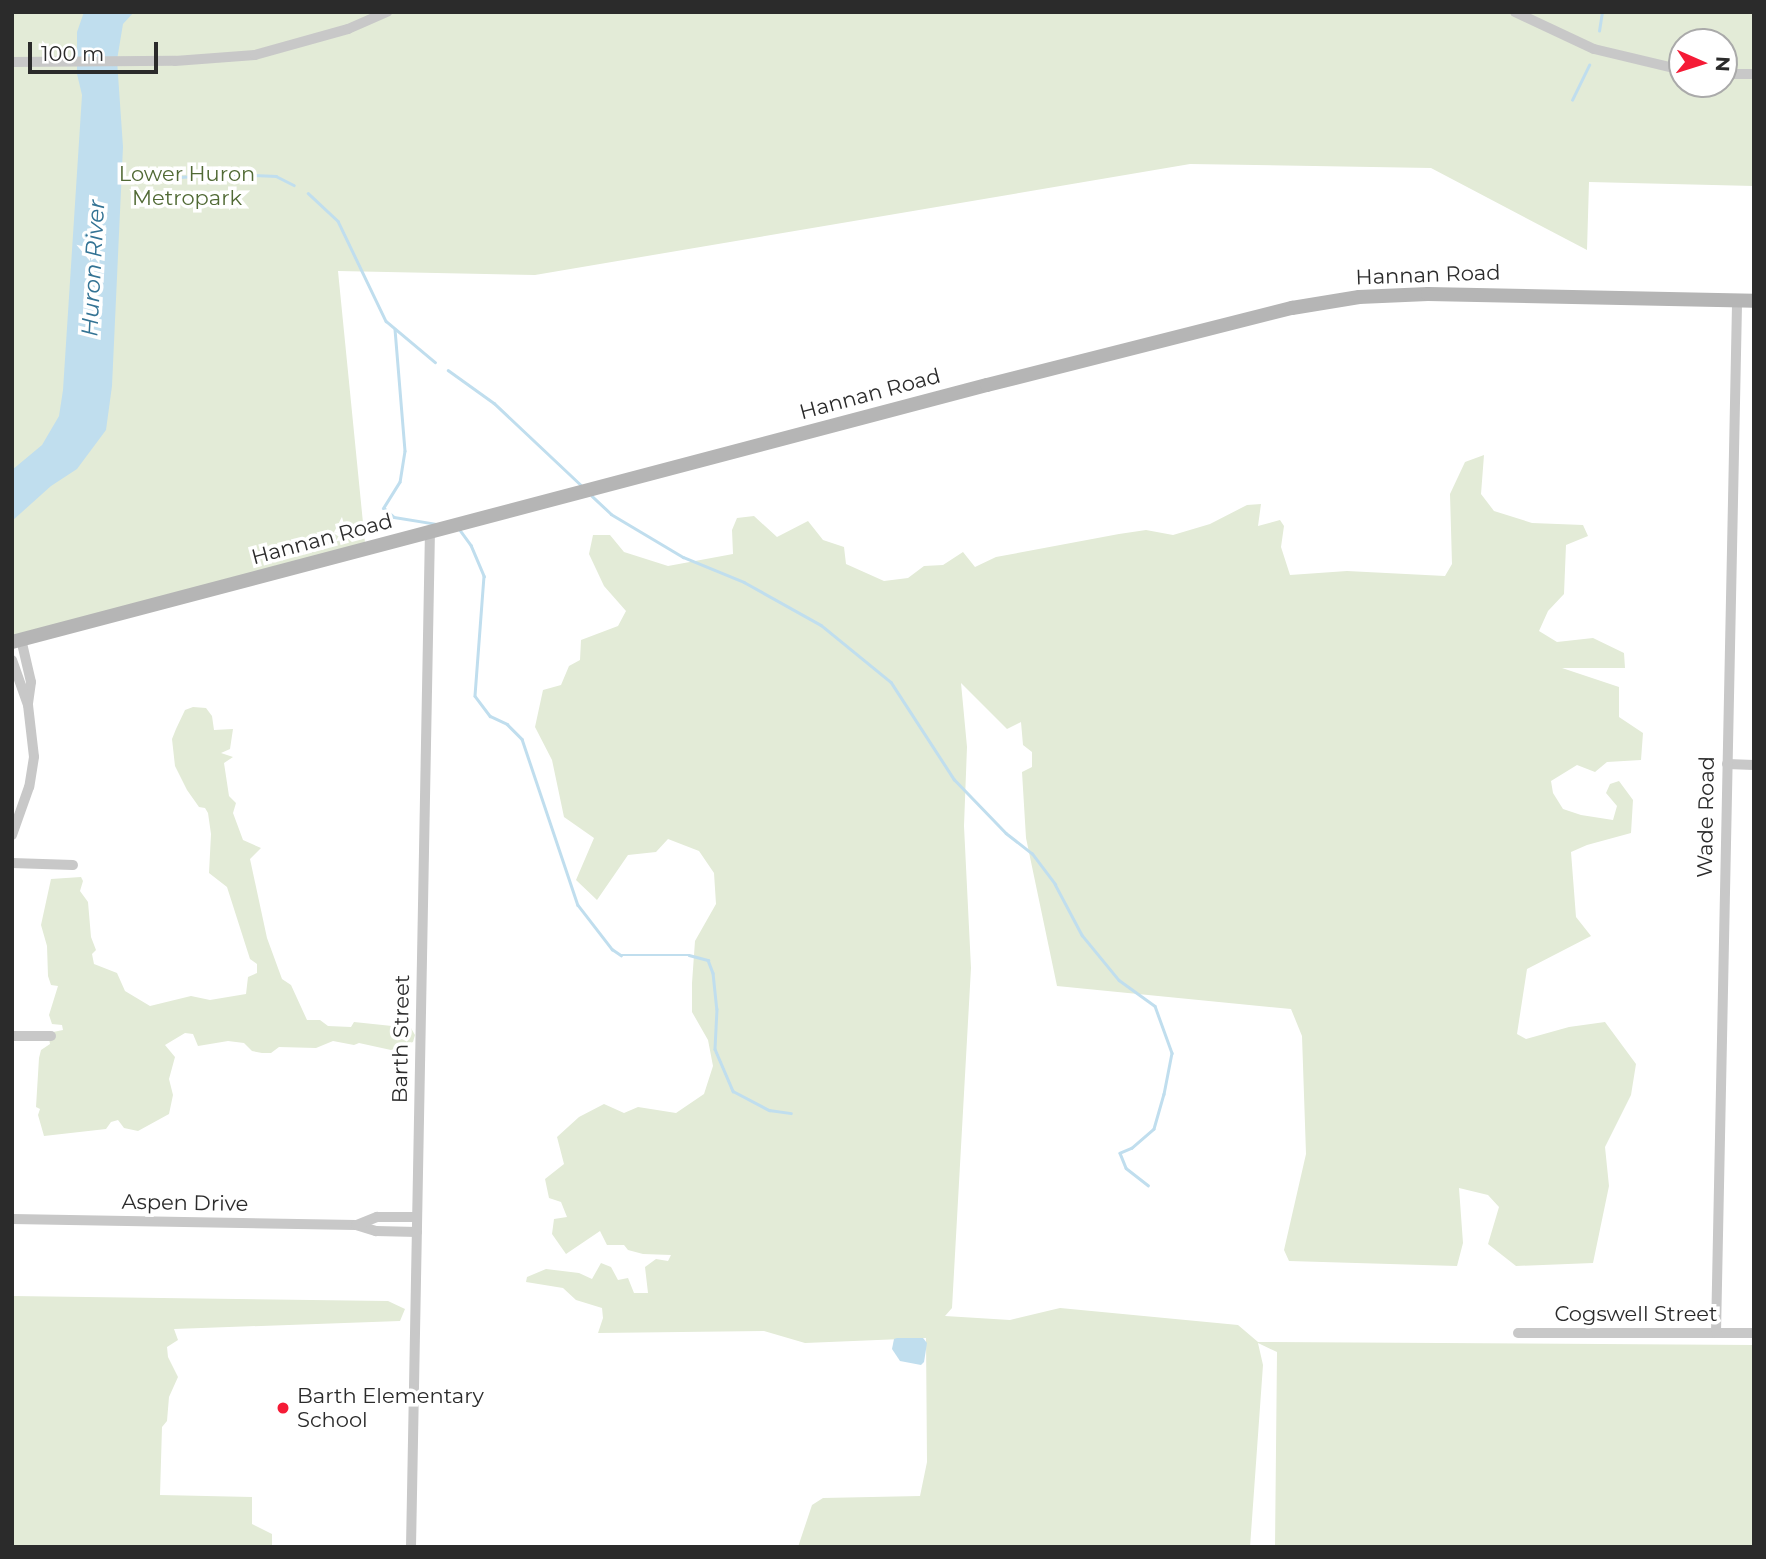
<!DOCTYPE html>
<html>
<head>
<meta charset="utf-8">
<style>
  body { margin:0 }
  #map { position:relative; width:1766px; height:1559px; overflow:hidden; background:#fff; font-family:Montserrat,sans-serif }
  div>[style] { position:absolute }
  .green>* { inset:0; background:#e3ebd7 }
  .water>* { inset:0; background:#c0deee }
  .stream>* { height:2.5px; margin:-1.25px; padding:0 1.25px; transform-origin:1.25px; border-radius:1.25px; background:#c0deee }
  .street>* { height:10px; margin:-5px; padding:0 5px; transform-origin:5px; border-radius:5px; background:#c8c8c8 }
  .secondary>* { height:14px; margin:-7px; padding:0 7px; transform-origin:7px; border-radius:7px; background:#b5b5b5 }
  .dots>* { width:19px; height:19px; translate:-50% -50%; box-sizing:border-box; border:4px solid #fff; border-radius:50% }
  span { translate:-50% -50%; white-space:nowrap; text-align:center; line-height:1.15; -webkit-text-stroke:7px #fff; paint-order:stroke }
  .park-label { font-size:21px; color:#516a35 }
  .street-label { font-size:21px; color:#2b2b2b }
  .poi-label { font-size:21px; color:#2b2b2b }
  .left { translate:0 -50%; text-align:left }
  .water-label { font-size:23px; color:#337394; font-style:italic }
  .frame { position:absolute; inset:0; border:14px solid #2b2b2b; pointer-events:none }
  .north { position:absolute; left:1668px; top:28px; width:70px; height:70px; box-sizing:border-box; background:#fff; border:2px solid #aaa; border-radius:50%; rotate:93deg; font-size:19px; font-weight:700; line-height:28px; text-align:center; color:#2b2b2b }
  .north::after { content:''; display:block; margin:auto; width:24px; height:32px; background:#f51b36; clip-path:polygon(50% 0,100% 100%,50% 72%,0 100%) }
  .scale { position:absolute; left:28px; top:42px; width:130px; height:32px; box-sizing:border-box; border:4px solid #2b2b2b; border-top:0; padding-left:9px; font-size:21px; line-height:24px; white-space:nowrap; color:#2b2b2b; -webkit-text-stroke:5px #fff; paint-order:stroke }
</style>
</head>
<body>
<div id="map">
  <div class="green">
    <div style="clip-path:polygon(evenodd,12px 12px,1754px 12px,1754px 186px,1589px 182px,1587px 250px,1431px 168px,1190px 164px,535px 275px,338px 271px,365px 543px,12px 636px,12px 12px,1682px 42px,1724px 42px,1724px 84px,1682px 84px,1682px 42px)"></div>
    <div style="clip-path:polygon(1484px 455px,1481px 494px,1494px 511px,1532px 523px,1583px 525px,1588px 536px,1566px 545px,1564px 594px,1548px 611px,1539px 631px,1557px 642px,1593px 638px,1624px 653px,1625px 668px,1562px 668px,1619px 687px,1619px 717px,1643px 733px,1641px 760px,1607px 762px,1595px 772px,1577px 765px,1551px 781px,1553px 793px,1563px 809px,1581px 815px,1613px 820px,1617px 806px,1606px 793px,1610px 784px,1619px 781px,1633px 800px,1631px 833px,1587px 845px,1571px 852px,1576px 917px,1591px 936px,1527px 969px,1517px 1034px,1526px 1039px,1569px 1027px,1605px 1022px,1636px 1064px,1631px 1095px,1605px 1147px,1609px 1186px,1593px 1263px,1516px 1266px,1488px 1244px,1499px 1207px,1488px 1195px,1459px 1188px,1463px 1243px,1457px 1266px,1289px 1261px,1284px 1250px,1306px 1154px,1302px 1036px,1291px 1009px,1057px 986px,1026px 838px,1022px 772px,1032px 767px,1032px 752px,1023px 745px,1021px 722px,1007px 729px,961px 683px,967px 747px,964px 826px,971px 968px,952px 1308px,945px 1316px,1010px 1320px,1060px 1308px,1238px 1325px,1258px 1342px,1754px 1345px,1754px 1547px,1275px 1547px,1277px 1352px,1258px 1343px,1263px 1365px,1250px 1547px,798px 1547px,812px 1505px,823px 1498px,920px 1496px,927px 1462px,926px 1338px,805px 1343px,764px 1331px,598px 1333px,603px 1318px,602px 1308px,576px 1300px,563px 1288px,526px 1282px,527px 1277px,546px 1269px,579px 1273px,592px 1279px,601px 1263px,611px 1267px,618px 1280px,628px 1278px,634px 1293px,648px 1293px,645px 1267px,656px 1259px,668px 1261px,671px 1255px,643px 1254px,628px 1250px,624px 1245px,607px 1245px,600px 1231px,566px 1254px,552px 1234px,554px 1219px,567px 1217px,561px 1202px,549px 1198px,545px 1179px,564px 1164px,557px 1137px,579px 1117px,604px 1104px,624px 1113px,638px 1107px,676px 1113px,704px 1094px,713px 1066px,708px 1040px,692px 1012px,692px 983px,695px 941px,716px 904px,714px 873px,699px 851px,668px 839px,656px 852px,628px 855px,597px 900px,576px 880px,594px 838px,564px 817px,552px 760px,535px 727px,543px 690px,561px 685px,569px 666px,580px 660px,581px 640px,618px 626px,626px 611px,604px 586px,589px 554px,593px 535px,610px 535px,624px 552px,668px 566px,733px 554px,732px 530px,737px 518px,754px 516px,777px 537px,808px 521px,823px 540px,844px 547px,846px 564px,884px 581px,908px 578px,924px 566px,943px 565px,963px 552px,975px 567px,996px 557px,1119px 534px,1146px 530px,1173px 535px,1210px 524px,1247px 505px,1261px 504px,1258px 526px,1280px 520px,1284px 526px,1281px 547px,1290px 575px,1347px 571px,1445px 576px,1452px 564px,1450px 494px,1465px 462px)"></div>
    <div style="clip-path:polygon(193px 707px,206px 708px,212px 716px,214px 730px,233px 729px,230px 749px,221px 753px,233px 757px,224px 763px,229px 796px,236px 803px,233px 813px,243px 840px,261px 848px,250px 859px,267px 938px,282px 979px,291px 985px,307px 1020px,320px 1020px,328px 1026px,351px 1027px,354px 1022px,411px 1028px,415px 1035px,413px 1042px,391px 1050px,359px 1043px,354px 1045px,333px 1041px,316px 1048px,279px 1047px,271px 1053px,262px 1053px,252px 1051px,244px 1043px,228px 1041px,198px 1046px,193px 1034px,185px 1033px,165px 1045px,175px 1057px,169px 1079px,173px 1095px,169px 1114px,138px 1131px,124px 1128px,118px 1120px,111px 1122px,106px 1129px,44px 1136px,38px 1115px,40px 1109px,36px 1107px,39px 1058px,41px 1050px,50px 1044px,48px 1033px,63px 1030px,62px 1025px,52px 1024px,49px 1015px,58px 986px,51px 985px,48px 976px,47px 946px,41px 925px,51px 879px,81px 877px,83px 881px,80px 891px,88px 902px,91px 937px,96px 950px,92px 954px,94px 964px,117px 973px,125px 991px,150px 1006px,191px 996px,210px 1000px,246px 994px,248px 977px,257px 973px,257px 964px,250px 959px,227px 887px,209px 873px,211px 834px,208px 813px,205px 808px,199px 807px,187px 790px,175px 766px,172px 739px,176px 729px,185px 710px)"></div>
    <div style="clip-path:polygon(12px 1296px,388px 1301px,405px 1309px,400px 1321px,174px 1329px,178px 1340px,167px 1347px,168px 1357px,178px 1377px,169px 1397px,167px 1421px,162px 1427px,160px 1495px,252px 1497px,252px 1524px,272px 1534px,272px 1547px,12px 1547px)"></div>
  </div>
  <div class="water">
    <div style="clip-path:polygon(84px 12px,134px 12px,123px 24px,117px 60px,123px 147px,112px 386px,106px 430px,77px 469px,51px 486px,12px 521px,12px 470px,42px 445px,59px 416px,63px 390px,82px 95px,77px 74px,77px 32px)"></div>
    <div style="clip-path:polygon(897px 1338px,923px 1338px,927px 1343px,924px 1362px,921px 1365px,900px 1361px,892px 1349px,894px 1339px)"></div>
  </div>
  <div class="stream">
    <div style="left:1599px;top:31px;width:19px;rotate:-81deg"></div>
    <div style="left:1572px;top:100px;width:39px;rotate:-64deg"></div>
    <div style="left:119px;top:181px;width:107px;rotate:-3.7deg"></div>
    <div style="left:226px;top:174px;width:50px;rotate:2.3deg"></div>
    <div style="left:276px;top:176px;width:20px;rotate:27deg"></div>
    <div style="left:308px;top:193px;width:41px;rotate:43deg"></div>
    <div style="left:338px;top:221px;width:111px;rotate:64.4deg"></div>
    <div style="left:386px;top:321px;width:64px;rotate:39.9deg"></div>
    <div style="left:395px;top:329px;width:122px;rotate:85.3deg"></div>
    <div style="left:405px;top:451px;width:31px;rotate:99deg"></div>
    <div style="left:400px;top:482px;width:31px;rotate:122deg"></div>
    <div style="left:384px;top:508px;width:13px;rotate:42deg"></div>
    <div style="left:394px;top:517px;width:44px;rotate:9.2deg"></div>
    <div style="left:448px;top:370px;width:57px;rotate:35.7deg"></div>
    <div style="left:494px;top:403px;width:121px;rotate:43.3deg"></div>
    <div style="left:592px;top:496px;width:26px;rotate:43deg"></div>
    <div style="left:611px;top:514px;width:84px;rotate:30.8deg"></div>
    <div style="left:683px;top:557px;width:66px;rotate:22.3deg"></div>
    <div style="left:744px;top:582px;width:88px;rotate:29.2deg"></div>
    <div style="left:821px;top:625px;width:90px;rotate:39.2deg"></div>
    <div style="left:891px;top:682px;width:116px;rotate:57deg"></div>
    <div style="left:954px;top:779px;width:75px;rotate:46.1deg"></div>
    <div style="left:1006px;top:833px;width:33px;rotate:38deg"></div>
    <div style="left:1032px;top:853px;width:39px;rotate:53deg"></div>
    <div style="left:1055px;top:884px;width:58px;rotate:62.1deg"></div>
    <div style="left:1082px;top:935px;width:58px;rotate:50.6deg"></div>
    <div style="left:1119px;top:980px;width:44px;rotate:35.8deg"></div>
    <div style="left:1155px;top:1006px;width:50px;rotate:70.1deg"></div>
    <div style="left:1172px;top:1053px;width:42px;rotate:101deg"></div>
    <div style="left:1164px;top:1094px;width:36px;rotate:106deg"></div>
    <div style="left:1154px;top:1129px;width:29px;rotate:139deg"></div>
    <div style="left:1132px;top:1148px;width:13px;rotate:157deg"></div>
    <div style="left:1120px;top:1153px;width:16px;rotate:68deg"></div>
    <div style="left:1126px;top:1168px;width:28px;rotate:38deg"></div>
    <div style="left:460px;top:530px;width:19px;rotate:54deg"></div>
    <div style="left:471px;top:545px;width:34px;rotate:67deg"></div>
    <div style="left:484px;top:576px;width:120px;rotate:94.3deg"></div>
    <div style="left:475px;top:696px;width:25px;rotate:53deg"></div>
    <div style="left:490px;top:716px;width:19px;rotate:25deg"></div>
    <div style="left:507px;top:724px;width:21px;rotate:45deg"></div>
    <div style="left:522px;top:739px;width:175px;rotate:71.4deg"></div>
    <div style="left:578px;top:905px;width:56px;rotate:52.3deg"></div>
    <div style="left:612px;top:949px;width:11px;rotate:34deg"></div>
    <div style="left:621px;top:955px;width:68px"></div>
    <div style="left:689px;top:955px;width:20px;rotate:15deg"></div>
    <div style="left:708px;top:960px;width:14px;rotate:69deg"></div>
    <div style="left:713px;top:973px;width:36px;rotate:84deg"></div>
    <div style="left:717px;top:1009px;width:40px;rotate:92.9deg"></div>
    <div style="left:715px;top:1049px;width:46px;rotate:66.8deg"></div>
    <div style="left:733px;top:1091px;width:41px;rotate:27.8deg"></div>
    <div style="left:769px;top:1110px;width:22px;rotate:8deg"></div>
  </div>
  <div class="street">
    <div style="left:1515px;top:12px;width:87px;rotate:25.1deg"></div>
    <div style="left:1594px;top:49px;width:90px;rotate:13.4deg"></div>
    <div style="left:12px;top:62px;width:163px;rotate:-0.4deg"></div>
    <div style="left:175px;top:61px;width:80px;rotate:-4.3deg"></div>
    <div style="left:255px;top:55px;width:97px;rotate:-15.6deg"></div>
    <div style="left:348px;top:29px;width:43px;rotate:-23.6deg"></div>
    <div style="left:1724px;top:74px;width:30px"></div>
    <div style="left:21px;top:639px;width:44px;rotate:76.9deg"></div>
    <div style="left:31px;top:682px;width:22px;rotate:98deg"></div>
    <div style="left:12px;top:660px;width:48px;rotate:70.4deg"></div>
    <div style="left:28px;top:705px;width:52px;rotate:83.4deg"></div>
    <div style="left:34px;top:757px;width:30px;rotate:99deg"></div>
    <div style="left:29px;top:787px;width:51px;rotate:109.5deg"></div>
    <div style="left:1727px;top:764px;width:27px;rotate:2deg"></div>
    <div style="left:12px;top:863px;width:61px;rotate:1.9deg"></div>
    <div style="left:12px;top:1036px;width:39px"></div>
    <div style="left:12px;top:1219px;width:344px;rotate:1deg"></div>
    <div style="left:356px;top:1225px;width:21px;rotate:17deg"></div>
    <div style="left:376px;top:1231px;width:41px;rotate:1.4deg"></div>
    <div style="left:357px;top:1225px;width:22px;rotate:-22deg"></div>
    <div style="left:377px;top:1217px;width:40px"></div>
    <div style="left:1518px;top:1333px;width:236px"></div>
    <div style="left:1716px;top:1333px;width:1032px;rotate:-88.83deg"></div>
    <div style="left:411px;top:1547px;width:1015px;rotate:-88.93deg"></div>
  </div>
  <div class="secondary">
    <div style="left:12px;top:642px;width:1008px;rotate:-14.77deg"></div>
    <div style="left:987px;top:385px;width:315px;rotate:-14.2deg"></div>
    <div style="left:1292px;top:308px;width:68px;rotate:-9.3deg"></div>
    <div style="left:1359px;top:297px;width:69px;rotate:-2.5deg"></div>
    <div style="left:1428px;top:294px;width:326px;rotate:1.2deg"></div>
  </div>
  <div class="dots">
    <div style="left:283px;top:1408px;background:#f51b36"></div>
  </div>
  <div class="park-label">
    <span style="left:187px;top:186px">Lower Huron<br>Metropark</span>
  </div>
  <div class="street-label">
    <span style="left:1428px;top:275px;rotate:-2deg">Hannan Road</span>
    <span style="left:870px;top:394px;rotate:-15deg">Hannan Road</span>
    <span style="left:322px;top:539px;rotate:-15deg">Hannan Road</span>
    <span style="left:1706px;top:817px;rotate:-89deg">Wade Road</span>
    <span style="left:401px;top:1039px;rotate:-89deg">Barth Street</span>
    <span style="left:185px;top:1203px;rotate:1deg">Aspen Drive</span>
    <span style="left:1636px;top:1314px">Cogswell Street</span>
  </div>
  <div class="poi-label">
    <span class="left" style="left:297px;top:1408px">Barth Elementary<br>School</span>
  </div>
  <div class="water-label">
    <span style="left:93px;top:268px;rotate:-87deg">Huron River</span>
  </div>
  <div class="frame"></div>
  <div class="north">N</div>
  <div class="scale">100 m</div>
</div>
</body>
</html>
